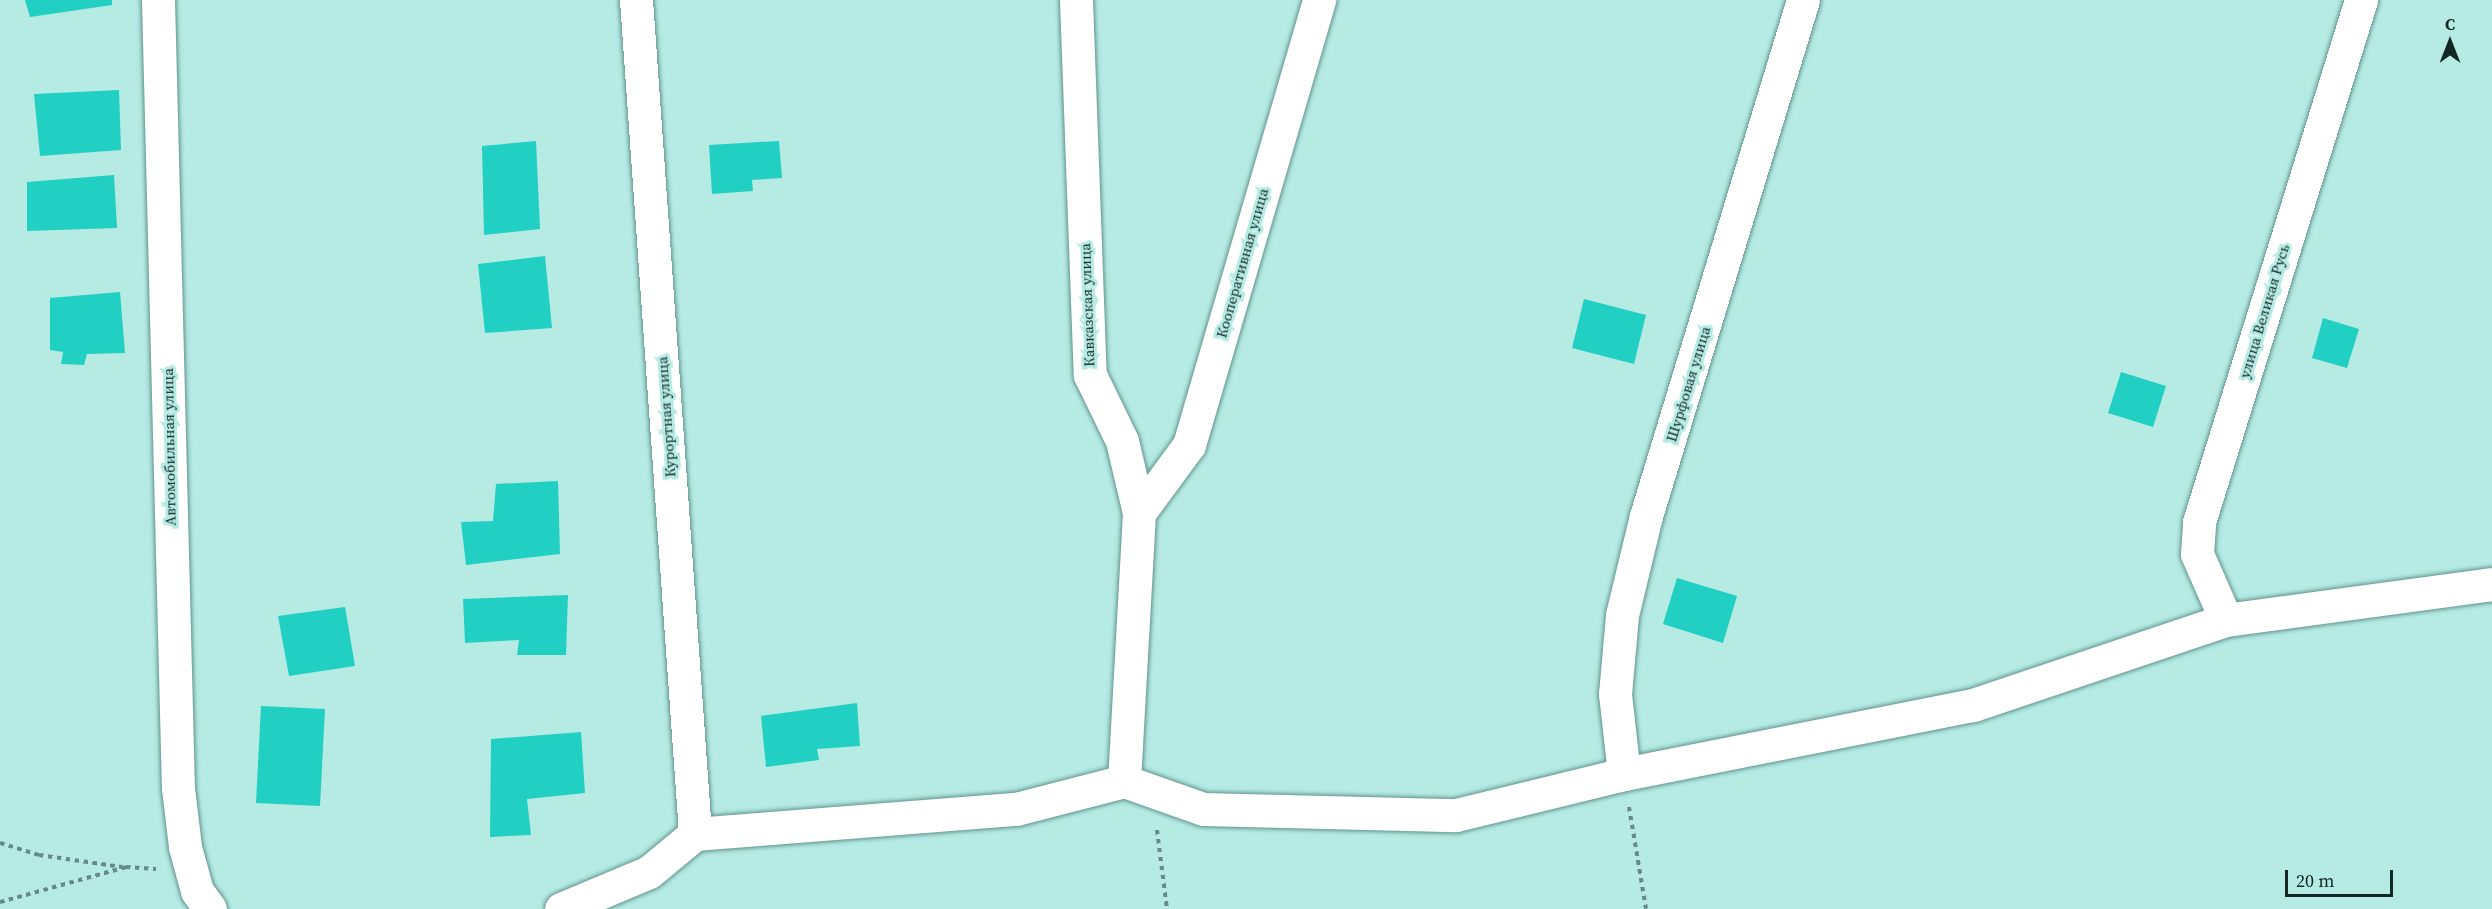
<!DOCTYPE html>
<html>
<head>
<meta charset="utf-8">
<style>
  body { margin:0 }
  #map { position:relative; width:2492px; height:909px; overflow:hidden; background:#b6ebe4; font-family:"Source Serif 4",serif }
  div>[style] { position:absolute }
  .building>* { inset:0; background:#22cfc3 }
  .path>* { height:4px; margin-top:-2px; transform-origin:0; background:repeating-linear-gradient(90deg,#668a86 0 4.5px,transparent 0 9px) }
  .roads { filter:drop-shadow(0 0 2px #61938e) drop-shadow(0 0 2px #61938e) }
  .minor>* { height:33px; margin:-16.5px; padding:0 16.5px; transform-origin:16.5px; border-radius:16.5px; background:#fff }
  span { translate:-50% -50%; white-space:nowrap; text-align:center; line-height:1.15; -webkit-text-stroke:6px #b6ebe4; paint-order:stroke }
  .street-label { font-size:15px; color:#132725 }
  .north { position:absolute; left:2420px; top:12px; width:60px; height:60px; -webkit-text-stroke:4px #b6ebe4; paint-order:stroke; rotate:0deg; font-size:16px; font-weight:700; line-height:24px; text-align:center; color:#132725 }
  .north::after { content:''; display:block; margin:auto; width:21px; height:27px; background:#132725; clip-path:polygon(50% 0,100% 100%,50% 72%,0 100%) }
  .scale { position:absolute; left:2285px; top:870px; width:108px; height:27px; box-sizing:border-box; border:3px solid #132725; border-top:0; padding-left:8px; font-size:18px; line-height:21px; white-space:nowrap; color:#132725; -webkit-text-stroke:4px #b6ebe4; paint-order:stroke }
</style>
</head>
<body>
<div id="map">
  <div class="building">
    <div style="clip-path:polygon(25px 0,112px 0,112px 5px,30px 17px)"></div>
    <div style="clip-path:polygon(119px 90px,121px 150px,40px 156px,34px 94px)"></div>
    <div style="clip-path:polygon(536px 141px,540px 229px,484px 235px,482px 146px)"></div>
    <div style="clip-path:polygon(779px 141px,782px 178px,752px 180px,753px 191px,712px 194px,709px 145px)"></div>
    <div style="clip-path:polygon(114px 175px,117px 228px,27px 231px,27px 182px)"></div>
    <div style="clip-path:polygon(545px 256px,552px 328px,485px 333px,478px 264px)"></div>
    <div style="clip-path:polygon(120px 292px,125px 353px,87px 354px,84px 365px,61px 364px,63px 352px,50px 350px,50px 298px)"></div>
    <div style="clip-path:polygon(1584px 299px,1646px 315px,1634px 364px,1572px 348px)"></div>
    <div style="clip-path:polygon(2323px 318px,2359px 329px,2347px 368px,2312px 358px)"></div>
    <div style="clip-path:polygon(2121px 372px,2166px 386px,2153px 427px,2108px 413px)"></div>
    <div style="clip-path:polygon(558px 481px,560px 554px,466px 565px,461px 522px,493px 521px,496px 484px)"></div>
    <div style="clip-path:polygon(1677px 578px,1737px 596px,1723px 643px,1663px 624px)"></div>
    <div style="clip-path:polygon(568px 595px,566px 655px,517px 655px,519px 640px,465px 643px,463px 599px)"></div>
    <div style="clip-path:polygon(345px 607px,355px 666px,289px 676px,278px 616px)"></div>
    <div style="clip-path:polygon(857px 703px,860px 746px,817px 749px,819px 760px,766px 767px,761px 716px)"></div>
    <div style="clip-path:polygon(261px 706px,325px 709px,320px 806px,256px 803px)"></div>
    <div style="clip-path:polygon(581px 732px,585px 793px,527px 799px,531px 835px,490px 837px,491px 739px)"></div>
  </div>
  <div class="path">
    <div style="left:1629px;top:807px;width:103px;rotate:80.5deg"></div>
    <div style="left:1157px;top:830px;width:80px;rotate:82.8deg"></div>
    <div style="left:0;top:843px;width:41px;rotate:17.1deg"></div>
    <div style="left:39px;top:855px;width:84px;rotate:8.2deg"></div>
    <div style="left:0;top:902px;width:131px;rotate:-15.5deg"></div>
    <div style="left:126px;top:867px;width:30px;rotate:4deg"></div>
  </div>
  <div class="roads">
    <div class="minor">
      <div style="left:158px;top:0;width:788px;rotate:88.55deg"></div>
      <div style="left:178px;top:788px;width:59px;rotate:83.2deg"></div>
      <div style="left:185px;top:847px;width:46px;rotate:74.7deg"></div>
      <div style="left:197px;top:891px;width:22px;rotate:54deg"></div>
      <div style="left:636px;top:0;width:836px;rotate:85.95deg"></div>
      <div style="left:1076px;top:0;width:375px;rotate:87.9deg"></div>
      <div style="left:1090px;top:375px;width:73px;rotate:64.1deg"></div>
      <div style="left:1122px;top:441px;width:74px;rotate:76.7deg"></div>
      <div style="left:1139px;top:513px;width:268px;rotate:93.2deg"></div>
      <div style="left:1139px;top:513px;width:84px;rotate:-53.7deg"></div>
      <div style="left:1189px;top:445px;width:464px;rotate:-73.7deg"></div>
      <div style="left:2226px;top:620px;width:72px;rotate:-113.7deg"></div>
      <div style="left:2197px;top:554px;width:32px;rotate:-86deg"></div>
      <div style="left:2199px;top:522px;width:547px;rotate:-72.76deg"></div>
      <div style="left:1624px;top:774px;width:81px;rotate:-96.4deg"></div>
      <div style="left:1615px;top:694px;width:79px;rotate:-84.9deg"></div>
      <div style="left:1622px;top:615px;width:102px;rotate:-76.4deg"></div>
      <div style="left:1646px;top:516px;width:539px;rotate:-73.08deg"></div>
      <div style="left:561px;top:909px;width:95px;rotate:-22.8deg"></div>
      <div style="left:649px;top:872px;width:60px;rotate:-39.6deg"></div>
      <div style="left:695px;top:834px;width:322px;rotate:-4.5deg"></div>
      <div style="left:1016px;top:809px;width:112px;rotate:-14.5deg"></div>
      <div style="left:1124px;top:781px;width:84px;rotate:19.5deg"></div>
      <div style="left:1203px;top:809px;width:253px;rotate:1.4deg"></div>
      <div style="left:1456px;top:815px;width:173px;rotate:-13.7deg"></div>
      <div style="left:1624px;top:774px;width:356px;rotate:-11.2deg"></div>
      <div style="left:1973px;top:705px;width:267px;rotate:-18.6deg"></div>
      <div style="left:2226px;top:620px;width:268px;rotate:-7.7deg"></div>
    </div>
  </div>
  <div class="street-label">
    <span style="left:1242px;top:263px;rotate:-74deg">Кооперативная улица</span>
    <span style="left:1087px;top:305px;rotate:-92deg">Кавказская улица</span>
    <span style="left:2264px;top:311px;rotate:-73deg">улица Великая Русь</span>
    <span style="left:1688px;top:384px;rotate:-73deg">Шурфовая улица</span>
    <span style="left:666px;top:417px;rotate:-94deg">Курортная улица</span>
    <span style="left:169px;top:447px;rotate:-91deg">Автомобильная улица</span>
  </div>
  <div class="north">С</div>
  <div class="scale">20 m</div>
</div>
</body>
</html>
